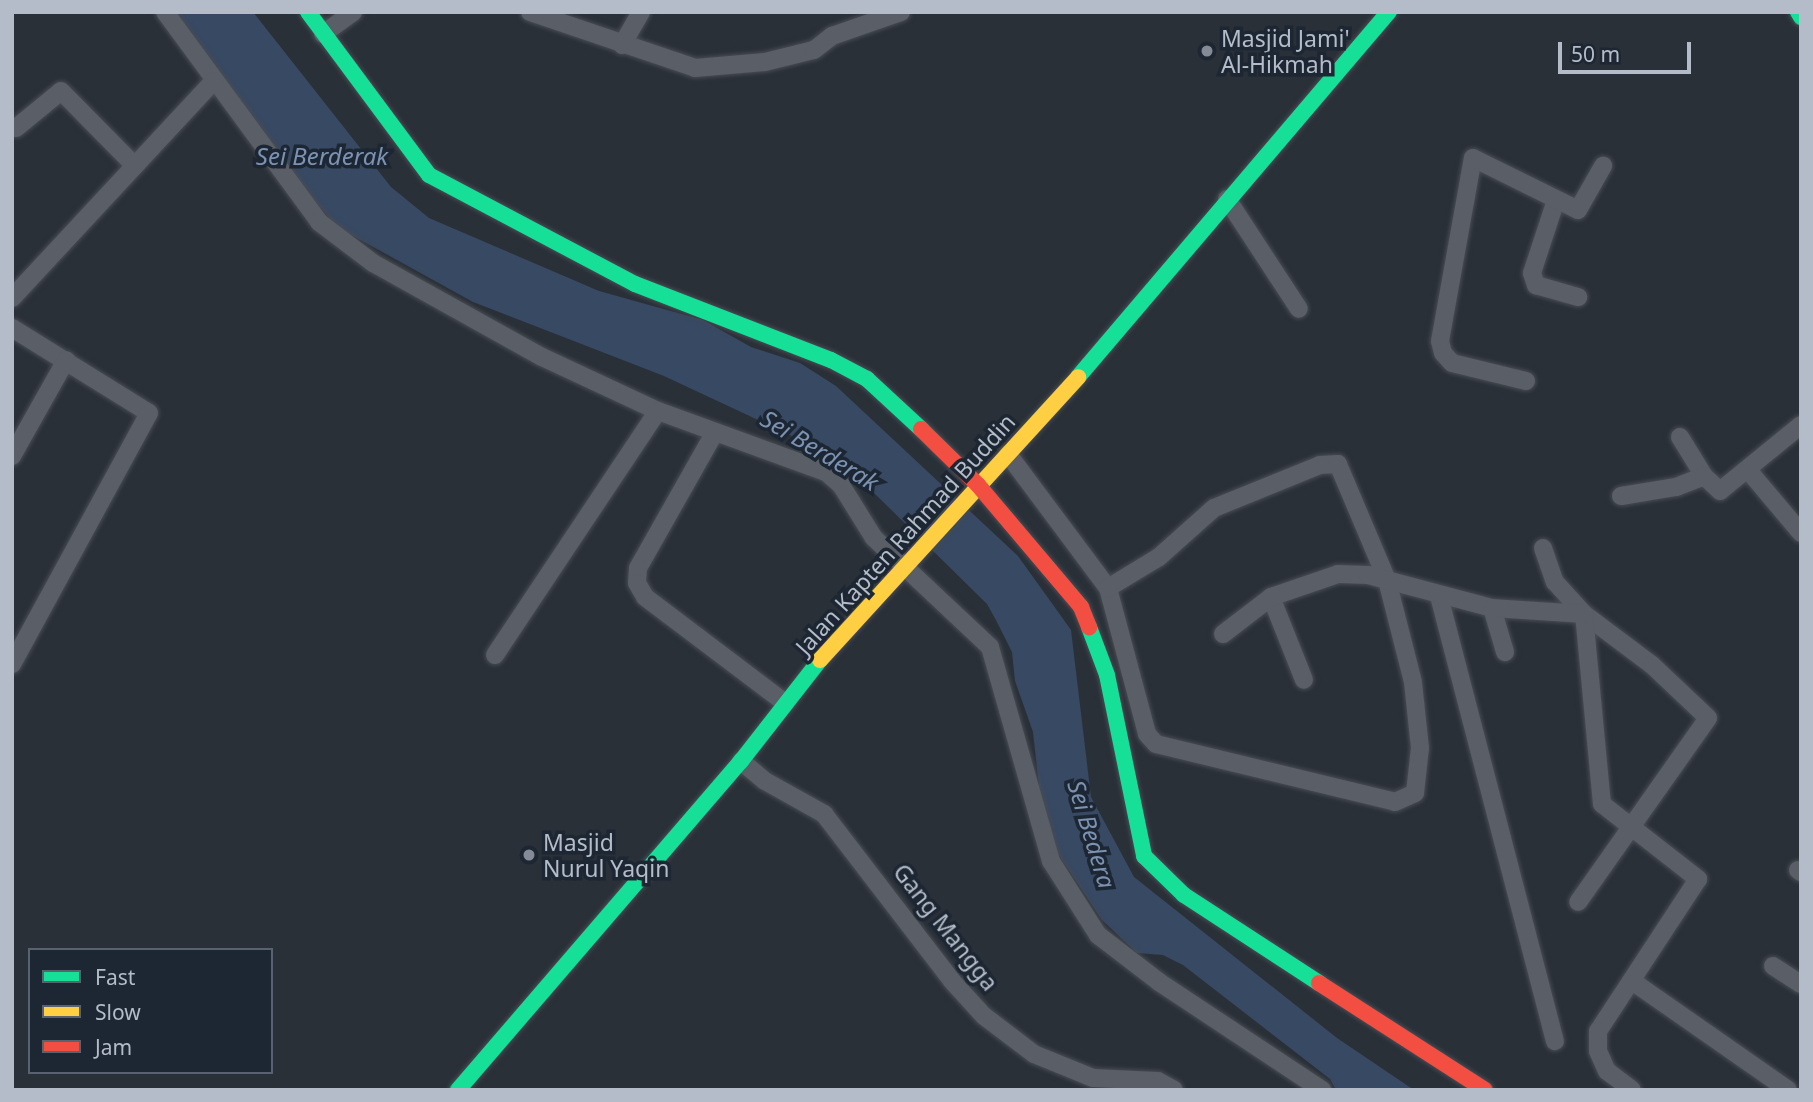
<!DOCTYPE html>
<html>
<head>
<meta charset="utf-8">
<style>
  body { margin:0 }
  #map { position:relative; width:1813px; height:1102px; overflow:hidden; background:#2a3038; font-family:"Noto Sans",sans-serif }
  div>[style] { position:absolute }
  .water>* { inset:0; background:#384963 }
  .roads { filter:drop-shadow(0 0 2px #484c53) drop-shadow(0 0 2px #484c53) }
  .street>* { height:18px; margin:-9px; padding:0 9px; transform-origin:9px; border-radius:9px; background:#5a5e66 }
  .fast>* { height:16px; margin:-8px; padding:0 8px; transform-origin:8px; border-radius:8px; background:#16e098 }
  .slow>* { height:16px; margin:-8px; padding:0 8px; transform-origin:8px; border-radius:8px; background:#ffcf43 }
  .jam>* { height:16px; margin:-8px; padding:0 8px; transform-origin:8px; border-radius:8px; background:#f24e42 }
  .dots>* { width:19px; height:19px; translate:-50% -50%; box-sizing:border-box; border:4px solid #1d2633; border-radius:50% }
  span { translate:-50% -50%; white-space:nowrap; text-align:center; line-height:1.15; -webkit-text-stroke:7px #1d2633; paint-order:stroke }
  .poi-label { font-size:23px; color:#b4bcc9 }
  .left { translate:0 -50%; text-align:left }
  .street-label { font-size:23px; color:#b4bcc9 }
  .water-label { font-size:24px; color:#7c92b1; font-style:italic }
  .frame { position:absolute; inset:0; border:14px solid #b4bcc9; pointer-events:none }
  .legend { position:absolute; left:28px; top:948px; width:245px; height:126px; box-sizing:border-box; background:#1d2633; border:2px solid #59626f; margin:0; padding:9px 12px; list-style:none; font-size:21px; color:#b4bcc9 }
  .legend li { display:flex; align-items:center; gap:14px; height:35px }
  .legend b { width:35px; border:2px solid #59626f }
  .scale { position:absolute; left:1558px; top:42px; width:133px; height:32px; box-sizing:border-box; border:4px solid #b4bcc9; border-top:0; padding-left:9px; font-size:21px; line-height:24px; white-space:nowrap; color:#b4bcc9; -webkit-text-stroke:5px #1d2633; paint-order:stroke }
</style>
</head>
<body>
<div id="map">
  <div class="water">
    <div style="clip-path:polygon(176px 12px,253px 12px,391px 187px,429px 218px,599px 291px,703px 320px,751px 347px,800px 363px,836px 386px,1018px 556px,1071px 630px,1091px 797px,1134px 877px,1337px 1038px,1414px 1090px,1336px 1090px,1330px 1079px,1183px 965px,1163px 955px,1137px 953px,1102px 920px,1044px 833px,1033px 732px,1015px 681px,1012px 652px,997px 622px,987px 604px,871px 490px,790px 435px,664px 376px,473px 302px,337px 227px,294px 177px)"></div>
  </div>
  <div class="roads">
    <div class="street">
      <div style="left:165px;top:12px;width:260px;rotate:53.7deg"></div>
      <div style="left:319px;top:222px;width:68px;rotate:37.2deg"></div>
      <div style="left:373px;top:263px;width:193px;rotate:29.1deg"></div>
      <div style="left:542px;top:357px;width:128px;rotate:25deg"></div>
      <div style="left:658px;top:411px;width:179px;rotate:20deg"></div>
      <div style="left:826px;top:472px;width:20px;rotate:41deg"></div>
      <div style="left:841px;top:485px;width:62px;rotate:58.1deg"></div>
      <div style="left:874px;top:538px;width:159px;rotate:43.2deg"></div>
      <div style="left:990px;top:647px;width:223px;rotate:74.1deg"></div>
      <div style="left:1051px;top:861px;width:88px;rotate:57.6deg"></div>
      <div style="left:1098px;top:935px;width:77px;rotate:37.6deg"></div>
      <div style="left:1159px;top:982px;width:196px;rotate:33.5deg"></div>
      <div style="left:530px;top:12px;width:174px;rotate:18.7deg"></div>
      <div style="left:695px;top:68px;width:70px;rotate:-4.9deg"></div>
      <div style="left:765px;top:62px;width:50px;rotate:-13.8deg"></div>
      <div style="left:814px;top:50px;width:23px;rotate:-38deg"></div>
      <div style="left:832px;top:36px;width:73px;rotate:-19.2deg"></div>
      <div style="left:323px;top:34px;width:37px;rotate:-36deg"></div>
      <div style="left:622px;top:45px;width:38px;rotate:-60deg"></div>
      <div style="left:16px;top:128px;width:58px;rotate:-39.4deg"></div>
      <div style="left:61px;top:91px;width:105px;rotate:45.4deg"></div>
      <div style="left:1227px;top:199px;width:131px;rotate:56.8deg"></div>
      <div style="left:1555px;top:203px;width:74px;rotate:108.2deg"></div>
      <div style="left:1532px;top:273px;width:13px;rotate:72deg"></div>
      <div style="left:1536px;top:285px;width:44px;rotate:15.9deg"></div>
      <div style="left:12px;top:298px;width:296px;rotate:-47.1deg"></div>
      <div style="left:12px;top:328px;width:161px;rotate:31.8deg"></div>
      <div style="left:149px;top:413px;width:286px;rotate:118.6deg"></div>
      <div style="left:1526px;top:381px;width:76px;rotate:-166.3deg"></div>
      <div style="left:1452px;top:363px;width:13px;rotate:-132deg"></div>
      <div style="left:1443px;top:353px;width:12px;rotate:-104deg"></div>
      <div style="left:1440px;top:341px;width:186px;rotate:-79.8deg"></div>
      <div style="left:1473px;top:158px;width:117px;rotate:26.3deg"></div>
      <div style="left:1578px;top:210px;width:51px;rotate:-60.4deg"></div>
      <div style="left:715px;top:432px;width:156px;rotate:119.5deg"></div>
      <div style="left:638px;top:568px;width:15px;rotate:94deg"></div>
      <div style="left:637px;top:583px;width:16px;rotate:60deg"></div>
      <div style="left:645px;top:597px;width:176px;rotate:37.1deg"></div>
      <div style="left:1680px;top:437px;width:46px;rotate:58.4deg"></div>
      <div style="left:1008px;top:454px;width:167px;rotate:53.3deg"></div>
      <div style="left:1108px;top:588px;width:151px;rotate:75deg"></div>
      <div style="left:1147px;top:734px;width:13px;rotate:48deg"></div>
      <div style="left:1156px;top:744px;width:246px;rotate:13.6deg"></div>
      <div style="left:1395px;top:802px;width:22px;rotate:-24deg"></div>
      <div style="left:1415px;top:793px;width:45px;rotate:-83.7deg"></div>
      <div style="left:1420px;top:748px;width:66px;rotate:-96.1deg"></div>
      <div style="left:1413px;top:682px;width:105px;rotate:-104.3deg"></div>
      <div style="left:1387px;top:580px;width:126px;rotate:-112.9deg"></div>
      <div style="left:1338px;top:464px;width:18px;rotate:177deg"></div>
      <div style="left:1320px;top:465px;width:114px;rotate:157.9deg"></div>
      <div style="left:1214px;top:508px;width:74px;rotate:138.3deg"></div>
      <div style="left:1159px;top:557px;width:60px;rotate:148.7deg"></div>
      <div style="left:12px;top:456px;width:110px;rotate:-60.6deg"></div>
      <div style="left:1748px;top:470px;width:82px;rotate:49.9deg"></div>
      <div style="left:1621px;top:496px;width:56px;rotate:-9.3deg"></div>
      <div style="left:1676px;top:487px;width:30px;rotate:-21deg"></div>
      <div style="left:1704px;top:476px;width:22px;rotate:43deg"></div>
      <div style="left:1720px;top:491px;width:104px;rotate:-39.2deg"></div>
      <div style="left:1543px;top:548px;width:36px;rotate:71deg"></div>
      <div style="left:1555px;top:582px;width:43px;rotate:47.8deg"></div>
      <div style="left:1584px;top:614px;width:85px;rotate:36.9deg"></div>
      <div style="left:1652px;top:665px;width:77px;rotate:43.4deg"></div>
      <div style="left:1708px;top:718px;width:225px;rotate:125.2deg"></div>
      <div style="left:1439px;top:596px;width:460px;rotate:75.4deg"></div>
      <div style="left:1271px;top:597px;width:89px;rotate:68.3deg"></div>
      <div style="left:1492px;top:608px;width:46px;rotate:73.5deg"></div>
      <div style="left:1584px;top:614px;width:191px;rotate:84.6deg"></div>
      <div style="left:1602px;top:804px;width:122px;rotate:38deg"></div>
      <div style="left:1698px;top:879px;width:182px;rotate:123.3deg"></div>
      <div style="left:1598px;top:1031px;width:20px;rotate:90deg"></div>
      <div style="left:1598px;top:1051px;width:22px;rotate:66deg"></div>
      <div style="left:1607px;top:1071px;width:31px;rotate:37deg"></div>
      <div style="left:1223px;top:634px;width:61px;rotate:-37.6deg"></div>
      <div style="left:1271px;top:597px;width:71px;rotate:-18.9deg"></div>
      <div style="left:1338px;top:574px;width:30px;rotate:2deg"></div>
      <div style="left:1368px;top:575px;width:128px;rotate:14.9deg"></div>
      <div style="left:1492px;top:608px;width:92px;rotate:3.7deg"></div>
      <div style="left:495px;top:655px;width:293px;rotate:-56.3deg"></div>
      <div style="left:741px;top:761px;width:31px;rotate:40deg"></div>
      <div style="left:765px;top:781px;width:68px;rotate:29.2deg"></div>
      <div style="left:824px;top:814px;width:210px;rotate:52.5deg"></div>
      <div style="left:952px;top:981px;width:47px;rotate:47.6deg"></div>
      <div style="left:984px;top:1016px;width:63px;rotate:37.2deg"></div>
      <div style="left:1034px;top:1054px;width:64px;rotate:22.1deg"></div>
      <div style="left:1093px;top:1078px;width:65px;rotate:2.6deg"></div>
      <div style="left:1158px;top:1081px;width:18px;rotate:29deg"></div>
      <div style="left:1798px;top:870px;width:4px;rotate:34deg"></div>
      <div style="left:1773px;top:966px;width:33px;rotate:33deg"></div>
      <div style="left:1632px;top:981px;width:190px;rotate:34.9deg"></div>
    </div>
    <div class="fast">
      <div style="left:308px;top:12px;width:203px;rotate:53.4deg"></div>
      <div style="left:429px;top:175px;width:233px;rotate:27.9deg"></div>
      <div style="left:635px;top:284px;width:210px;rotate:21.2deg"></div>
      <div style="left:831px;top:360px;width:41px;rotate:27.8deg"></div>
      <div style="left:867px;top:379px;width:74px;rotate:42.8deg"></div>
      <div style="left:1798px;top:12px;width:6px;rotate:59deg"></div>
      <div style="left:1078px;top:377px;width:480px;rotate:-49.6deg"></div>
      <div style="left:1089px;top:627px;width:51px;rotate:69.4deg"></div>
      <div style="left:1107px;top:675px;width:185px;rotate:78.4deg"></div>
      <div style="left:1144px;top:856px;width:56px;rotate:44.3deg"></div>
      <div style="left:1184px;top:895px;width:161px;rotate:33.1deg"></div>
      <div style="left:458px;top:1090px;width:434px;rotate:-49.3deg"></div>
      <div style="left:741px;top:761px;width:128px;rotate:-52deg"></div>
    </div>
    <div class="slow">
      <div style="left:820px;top:660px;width:383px;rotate:-47.6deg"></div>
    </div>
    <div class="jam">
      <div style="left:921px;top:429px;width:80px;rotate:44.5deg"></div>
      <div style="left:978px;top:485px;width:160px;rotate:49.8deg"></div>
      <div style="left:1081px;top:607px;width:22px;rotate:68deg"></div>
      <div style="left:1319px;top:983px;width:197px;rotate:32.8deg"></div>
    </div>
  </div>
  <div class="dots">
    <div style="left:1207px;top:51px;background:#848b96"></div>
    <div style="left:529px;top:855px;background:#848b96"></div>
  </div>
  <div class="poi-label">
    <span class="left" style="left:1221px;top:51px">Masjid Jami'<br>Al-Hikmah</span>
    <span class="left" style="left:543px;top:855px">Masjid<br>Nurul Yaqin</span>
  </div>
  <div class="street-label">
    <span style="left:905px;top:534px;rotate:-48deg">Jalan Kapten Rahmad Buddin</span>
    <span style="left:946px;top:927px;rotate:52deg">Gang Mangga</span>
  </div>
  <div class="water-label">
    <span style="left:322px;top:156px">Sei Berderak</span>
    <span style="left:820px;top:450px;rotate:31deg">Sei Berderak</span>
    <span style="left:1092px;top:834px;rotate:73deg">Sei Bedera</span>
  </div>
  <div class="frame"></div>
  <ul class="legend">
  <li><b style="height:9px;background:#16e098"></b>Fast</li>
  <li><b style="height:9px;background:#ffcf43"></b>Slow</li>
  <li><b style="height:9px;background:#f24e42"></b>Jam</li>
  </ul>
  <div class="scale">50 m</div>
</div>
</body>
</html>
